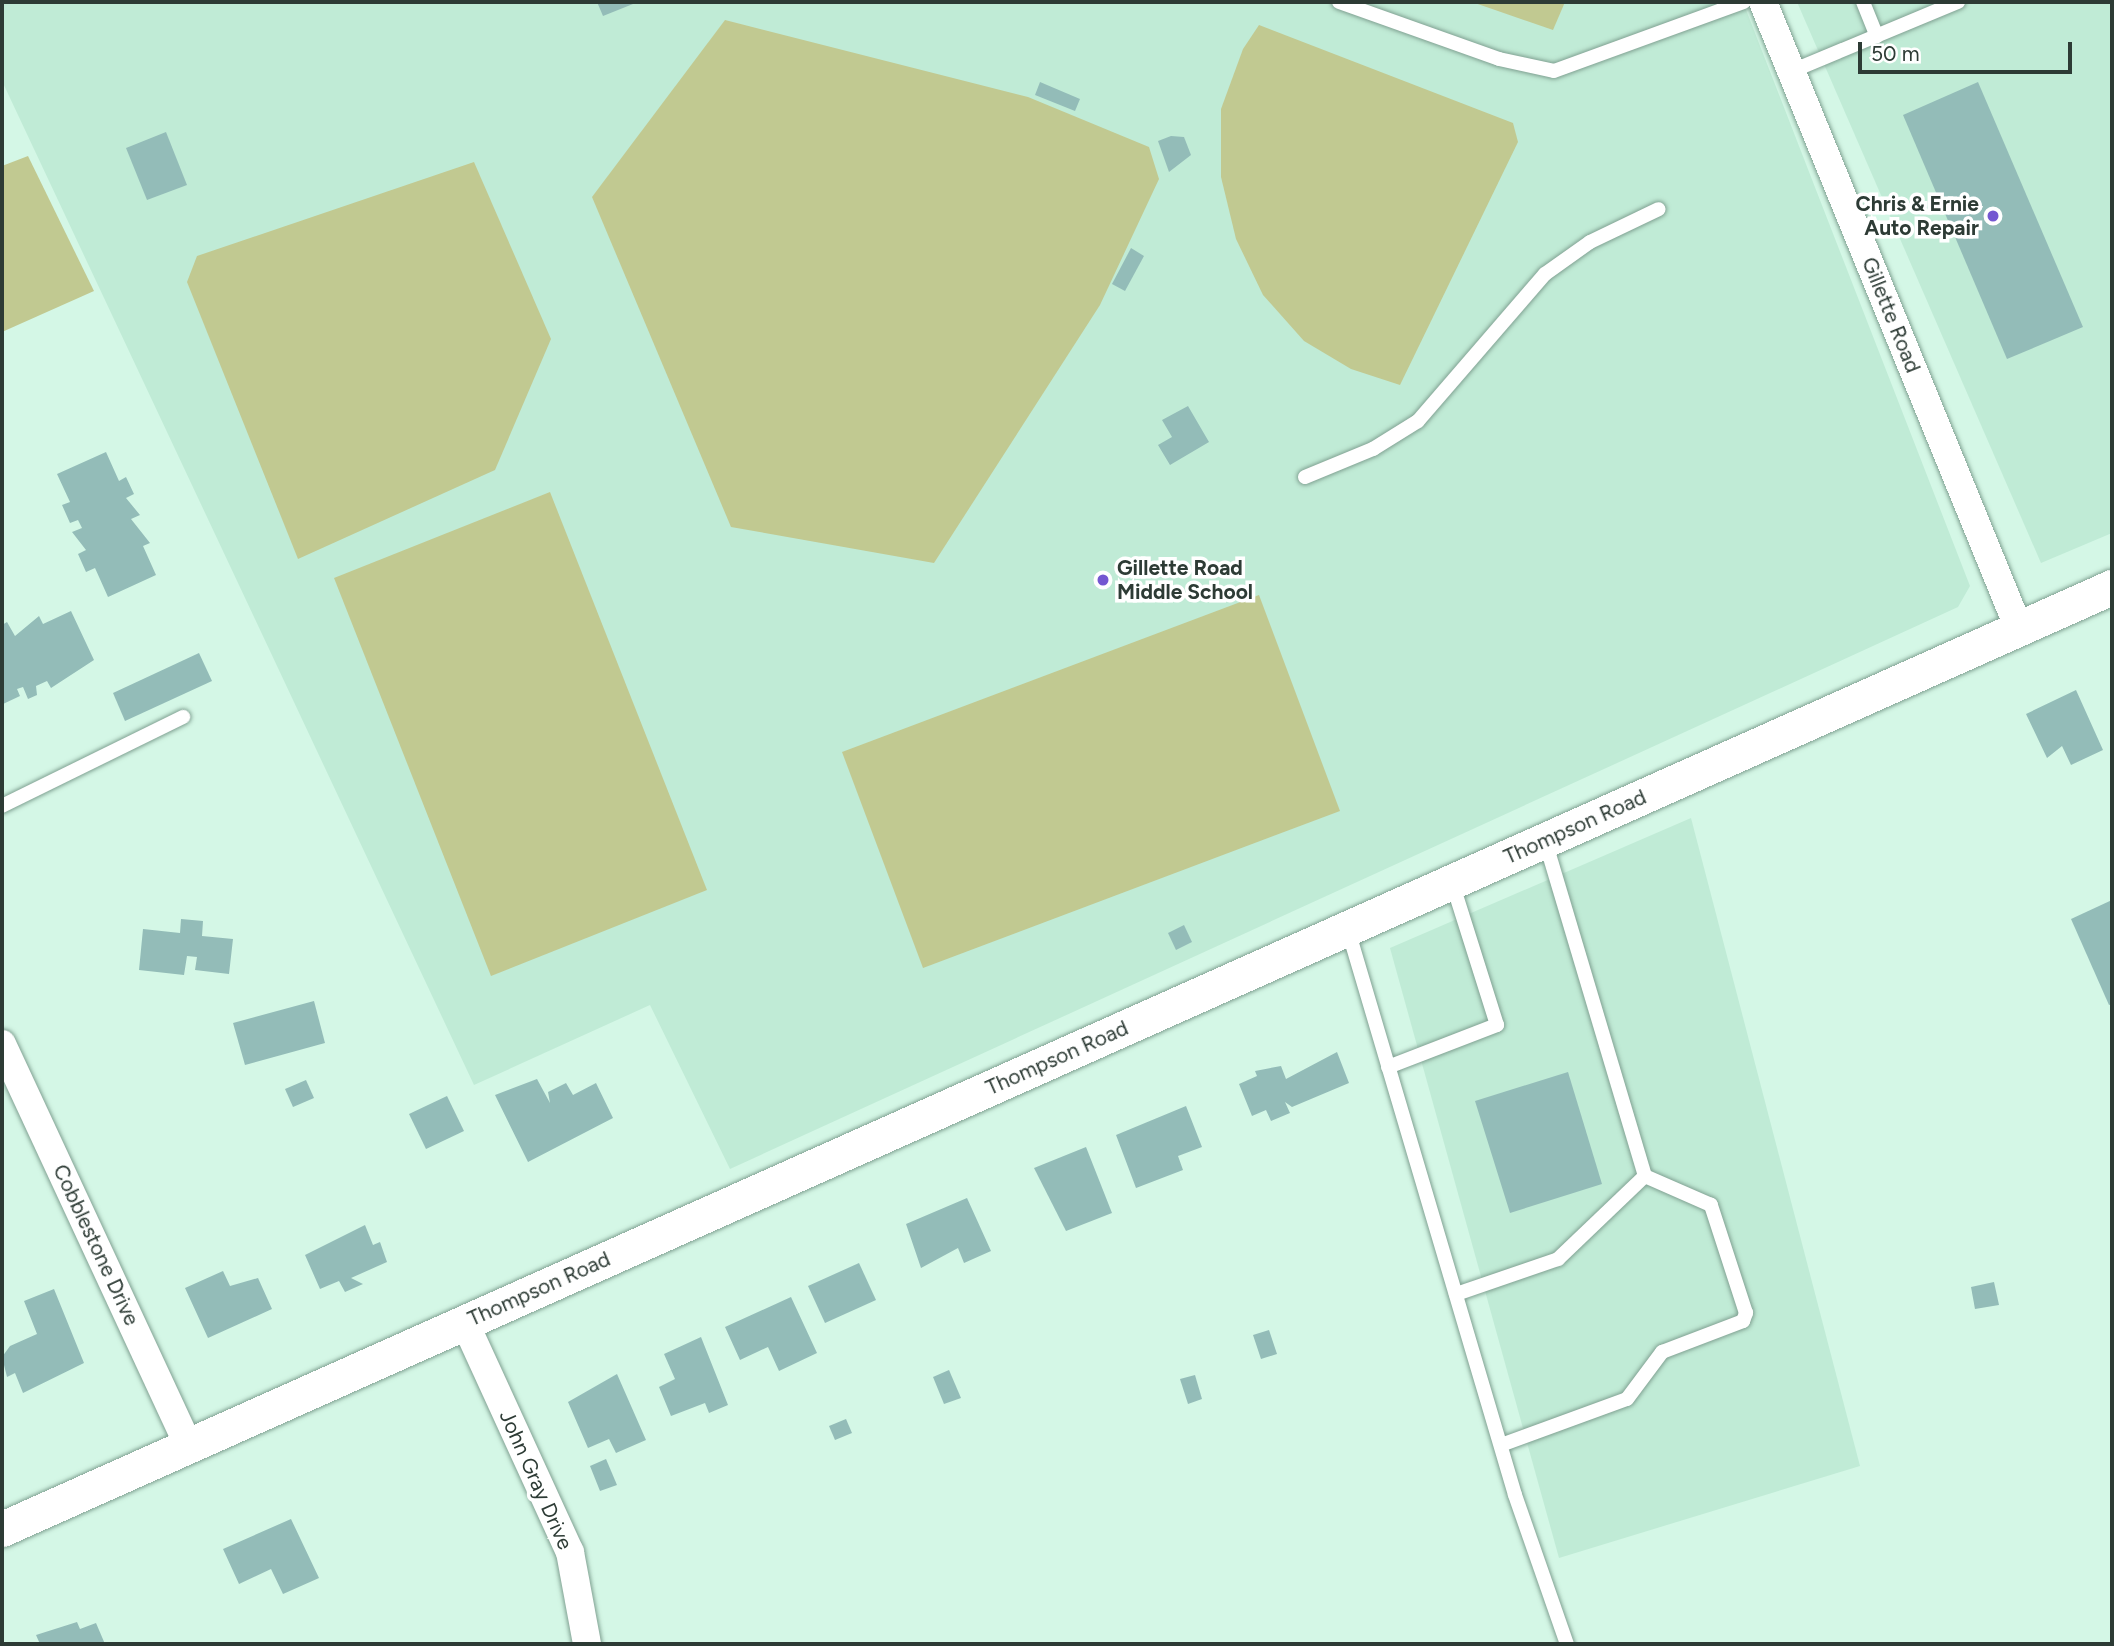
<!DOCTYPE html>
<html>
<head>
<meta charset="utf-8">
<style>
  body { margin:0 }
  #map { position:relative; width:2114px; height:1646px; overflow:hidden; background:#d4f7e6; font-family:Figtree,sans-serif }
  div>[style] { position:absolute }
  .built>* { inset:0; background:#c0ebd6 }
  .green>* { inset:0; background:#c1c991 }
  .building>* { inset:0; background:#93bcb8 }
  .roads { filter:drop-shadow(0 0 2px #80a192) drop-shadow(0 0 2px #80a192) }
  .service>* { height:14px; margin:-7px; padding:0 7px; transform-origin:7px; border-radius:7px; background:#fff }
  .minor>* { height:28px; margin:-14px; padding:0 14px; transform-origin:14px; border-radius:14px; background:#fff }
  .tertiary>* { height:35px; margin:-17.5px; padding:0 17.5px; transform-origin:17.5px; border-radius:17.5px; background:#fff }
  .dots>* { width:19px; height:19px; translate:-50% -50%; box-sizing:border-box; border:4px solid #fff; border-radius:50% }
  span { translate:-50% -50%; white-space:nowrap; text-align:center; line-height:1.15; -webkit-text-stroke:7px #fff; paint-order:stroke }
  .poi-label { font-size:21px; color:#2d3b35; font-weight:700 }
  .right { translate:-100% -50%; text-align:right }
  .left { translate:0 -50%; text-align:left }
  .street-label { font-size:21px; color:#2d3b35 }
  .frame { position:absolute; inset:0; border:4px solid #2d3b35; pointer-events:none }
  .scale { position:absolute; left:1858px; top:42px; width:214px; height:32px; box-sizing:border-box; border:4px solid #2d3b35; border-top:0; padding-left:9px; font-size:21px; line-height:24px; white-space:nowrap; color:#2d3b35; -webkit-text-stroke:5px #fff; paint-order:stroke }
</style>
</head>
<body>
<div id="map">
  <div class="built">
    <div style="clip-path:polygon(2px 2px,1743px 2px,1970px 586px,1958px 607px,730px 1169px,650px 1005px,474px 1085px,2px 81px)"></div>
    <div style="clip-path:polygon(1797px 2px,2112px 2px,2112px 533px,2041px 563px)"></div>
    <div style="clip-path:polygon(1691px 818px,1860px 1466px,1559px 1558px,1390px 948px)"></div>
  </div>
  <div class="green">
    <div style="clip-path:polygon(1472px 2px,1565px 2px,1553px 30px)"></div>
    <div style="clip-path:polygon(725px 20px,1028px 97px,1149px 147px,1159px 179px,1100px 305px,934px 563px,731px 527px,592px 197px)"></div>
    <div style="clip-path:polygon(1259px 25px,1513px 123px,1518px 142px,1400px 385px,1351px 369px,1304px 341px,1263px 295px,1236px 239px,1221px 177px,1221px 109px,1243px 49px)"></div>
    <div style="clip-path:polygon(28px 156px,94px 291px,2px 332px,2px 166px)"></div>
    <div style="clip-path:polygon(474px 162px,551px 339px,495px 470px,298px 559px,187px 282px,197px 256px)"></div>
    <div style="clip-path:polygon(550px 492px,707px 890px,491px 976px,334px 578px)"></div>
    <div style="clip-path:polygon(1259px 595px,1340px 811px,923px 968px,842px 752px)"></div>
  </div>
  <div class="building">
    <div style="clip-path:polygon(597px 2px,638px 2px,603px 16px)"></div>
    <div style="clip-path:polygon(1040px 82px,1080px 99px,1075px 111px,1035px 95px)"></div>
    <div style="clip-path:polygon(1978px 82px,2083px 327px,2007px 359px,1903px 115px)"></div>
    <div style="clip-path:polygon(166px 132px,187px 185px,147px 200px,126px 148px)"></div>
    <div style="clip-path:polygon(1171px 136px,1184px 137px,1191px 155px,1169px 172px,1158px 141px)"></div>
    <div style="clip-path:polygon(1131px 248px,1144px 256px,1125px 291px,1112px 284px)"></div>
    <div style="clip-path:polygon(1188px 406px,1209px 442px,1170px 465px,1158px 445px,1172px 437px,1162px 420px)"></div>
    <div style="clip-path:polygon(106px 452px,119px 481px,126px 477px,134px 494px,126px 498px,140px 515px,131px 519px,150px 543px,143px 546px,156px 575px,108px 597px,95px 568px,86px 572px,78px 554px,86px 550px,72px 532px,82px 528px,78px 520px,70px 523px,62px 505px,70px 502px,57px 474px)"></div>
    <div style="clip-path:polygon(71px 611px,94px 660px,51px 688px,47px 681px,36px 686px,37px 695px,28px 699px,23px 687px,17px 689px,20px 696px,3px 704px,2px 625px,7px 622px,15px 636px,39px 616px,43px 624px)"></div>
    <div style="clip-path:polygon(199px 653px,212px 681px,125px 721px,113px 693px)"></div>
    <div style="clip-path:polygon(2076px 690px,2103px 750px,2071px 765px,2062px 746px,2047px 758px,2026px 714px)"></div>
    <div style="clip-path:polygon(2112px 900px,2112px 1004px,2109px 1005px,2071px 919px)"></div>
    <div style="clip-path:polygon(181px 919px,203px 921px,202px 936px,233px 939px,229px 974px,195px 970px,197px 957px,187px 956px,184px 975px,139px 970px,143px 929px,180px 933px)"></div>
    <div style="clip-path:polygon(1184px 925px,1192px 942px,1176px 950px,1168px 933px)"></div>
    <div style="clip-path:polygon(314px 1001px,325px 1043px,245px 1065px,233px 1023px)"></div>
    <div style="clip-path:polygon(1337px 1052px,1349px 1083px,1292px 1107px,1285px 1102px,1290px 1113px,1271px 1121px,1266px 1110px,1252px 1116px,1239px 1084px,1257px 1076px,1255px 1071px,1281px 1066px,1286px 1079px)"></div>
    <div style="clip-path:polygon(1568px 1072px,1602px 1184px,1510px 1213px,1475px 1101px)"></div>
    <div style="clip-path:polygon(537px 1079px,550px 1103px,548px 1092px,566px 1083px,573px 1095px,596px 1083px,613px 1118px,528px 1162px,495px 1095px)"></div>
    <div style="clip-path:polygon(306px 1080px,314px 1098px,293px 1107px,285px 1089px)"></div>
    <div style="clip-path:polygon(447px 1096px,464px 1131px,426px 1149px,409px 1114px)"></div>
    <div style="clip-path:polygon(1186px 1106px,1202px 1147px,1178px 1156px,1183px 1170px,1136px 1188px,1116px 1135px)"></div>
    <div style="clip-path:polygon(1086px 1147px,1112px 1213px,1066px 1231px,1034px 1168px)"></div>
    <div style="clip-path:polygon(967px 1198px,991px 1251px,964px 1263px,958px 1248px,921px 1268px,906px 1224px)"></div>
    <div style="clip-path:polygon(365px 1225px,373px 1245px,380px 1242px,387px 1262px,351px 1278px,363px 1284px,345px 1292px,339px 1281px,320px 1289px,305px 1255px)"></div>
    <div style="clip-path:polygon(859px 1263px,876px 1300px,825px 1323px,808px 1286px)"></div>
    <div style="clip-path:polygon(223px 1271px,230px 1286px,258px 1278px,272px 1309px,208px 1338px,185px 1288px)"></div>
    <div style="clip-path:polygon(1994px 1282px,1999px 1305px,1975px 1309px,1971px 1287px)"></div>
    <div style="clip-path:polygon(54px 1289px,84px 1363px,23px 1393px,15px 1373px,7px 1377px,2px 1357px,10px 1346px,37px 1334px,24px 1301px)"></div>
    <div style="clip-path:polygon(791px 1297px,817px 1353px,779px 1371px,768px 1347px,740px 1360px,725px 1327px)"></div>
    <div style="clip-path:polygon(1269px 1330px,1277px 1354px,1261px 1359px,1253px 1335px)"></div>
    <div style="clip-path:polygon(701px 1337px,728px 1405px,709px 1413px,705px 1403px,671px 1416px,659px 1387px,675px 1379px,664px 1354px)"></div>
    <div style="clip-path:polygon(949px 1370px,961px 1398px,944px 1404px,933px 1377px)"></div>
    <div style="clip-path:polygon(617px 1374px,646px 1440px,616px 1453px,609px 1439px,588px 1448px,568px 1402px)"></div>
    <div style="clip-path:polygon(1195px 1375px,1202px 1399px,1188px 1404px,1180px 1379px)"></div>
    <div style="clip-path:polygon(846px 1419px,852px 1433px,835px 1440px,829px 1426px)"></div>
    <div style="clip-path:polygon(606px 1459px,617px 1485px,600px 1491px,590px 1466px)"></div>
    <div style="clip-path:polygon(291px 1519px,319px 1578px,283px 1594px,271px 1569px,239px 1584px,223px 1549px)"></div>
    <div style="clip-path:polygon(77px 1622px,80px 1629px,96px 1623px,105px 1644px,40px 1644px,36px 1635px)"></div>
  </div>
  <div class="roads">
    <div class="service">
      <div style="left:1339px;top:2px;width:170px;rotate:19.6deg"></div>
      <div style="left:1499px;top:59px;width:56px;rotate:12.3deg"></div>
      <div style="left:1554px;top:71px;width:202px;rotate:-20deg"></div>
      <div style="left:1863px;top:2px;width:37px;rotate:68deg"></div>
      <div style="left:1792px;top:71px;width:180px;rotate:-22.6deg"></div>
      <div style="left:1305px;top:477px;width:74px;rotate:-22.4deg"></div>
      <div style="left:1373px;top:449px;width:53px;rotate:-31.9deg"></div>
      <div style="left:1418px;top:421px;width:194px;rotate:-49.2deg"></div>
      <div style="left:1545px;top:274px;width:55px;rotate:-35.4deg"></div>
      <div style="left:1590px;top:242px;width:76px;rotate:-25.6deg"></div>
      <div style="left:2px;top:806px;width:202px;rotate:-26.2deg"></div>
      <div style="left:1348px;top:930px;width:589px;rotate:73.53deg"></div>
      <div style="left:1515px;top:1495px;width:158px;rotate:70.8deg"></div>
      <div style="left:1388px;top:1067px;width:117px;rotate:-21.1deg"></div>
      <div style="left:1497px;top:1025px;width:150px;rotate:-107.5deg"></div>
      <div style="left:1456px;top:1294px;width:108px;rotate:-18.9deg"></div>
      <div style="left:1558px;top:1259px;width:120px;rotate:-43.7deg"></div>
      <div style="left:1501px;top:1445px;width:134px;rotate:-20.1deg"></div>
      <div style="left:1627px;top:1399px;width:59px;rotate:-53.3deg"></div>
      <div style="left:1662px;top:1352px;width:87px;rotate:-20.9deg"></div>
      <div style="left:1743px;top:1321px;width:9px;rotate:-69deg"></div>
      <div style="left:1746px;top:1313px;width:114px;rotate:-108deg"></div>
      <div style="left:1711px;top:1205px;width:72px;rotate:-156.3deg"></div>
      <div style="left:1645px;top:1176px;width:350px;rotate:-106.6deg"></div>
    </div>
    <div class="minor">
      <div style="left:1763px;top:2px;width:677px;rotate:67.79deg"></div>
      <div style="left:2px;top:1044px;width:444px;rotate:65.1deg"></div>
      <div style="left:465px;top:1323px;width:252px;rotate:65.4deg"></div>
      <div style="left:570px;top:1552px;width:94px;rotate:79.5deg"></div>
    </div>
    <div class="tertiary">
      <div style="left:2px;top:1529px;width:2311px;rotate:-24.06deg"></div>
    </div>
  </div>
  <div class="dots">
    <div style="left:1993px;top:216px;background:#7457d1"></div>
    <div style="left:1103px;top:580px;background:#7457d1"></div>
  </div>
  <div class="poi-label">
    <span class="right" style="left:1979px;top:216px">Chris &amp; Ernie<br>Auto Repair</span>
    <span class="left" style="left:1117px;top:580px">Gillette Road<br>Middle School</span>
  </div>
  <div class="street-label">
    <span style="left:1891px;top:315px;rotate:68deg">Gillette Road</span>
    <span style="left:1575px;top:827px;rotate:-24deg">Thompson Road</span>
    <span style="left:1057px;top:1058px;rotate:-24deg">Thompson Road</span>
    <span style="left:96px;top:1245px;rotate:65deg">Cobblestone Drive</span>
    <span style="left:539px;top:1289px;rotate:-24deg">Thompson Road</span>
    <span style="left:536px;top:1480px;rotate:66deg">John Gray Drive</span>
  </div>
  <div class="frame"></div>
  <div class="scale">50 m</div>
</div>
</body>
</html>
